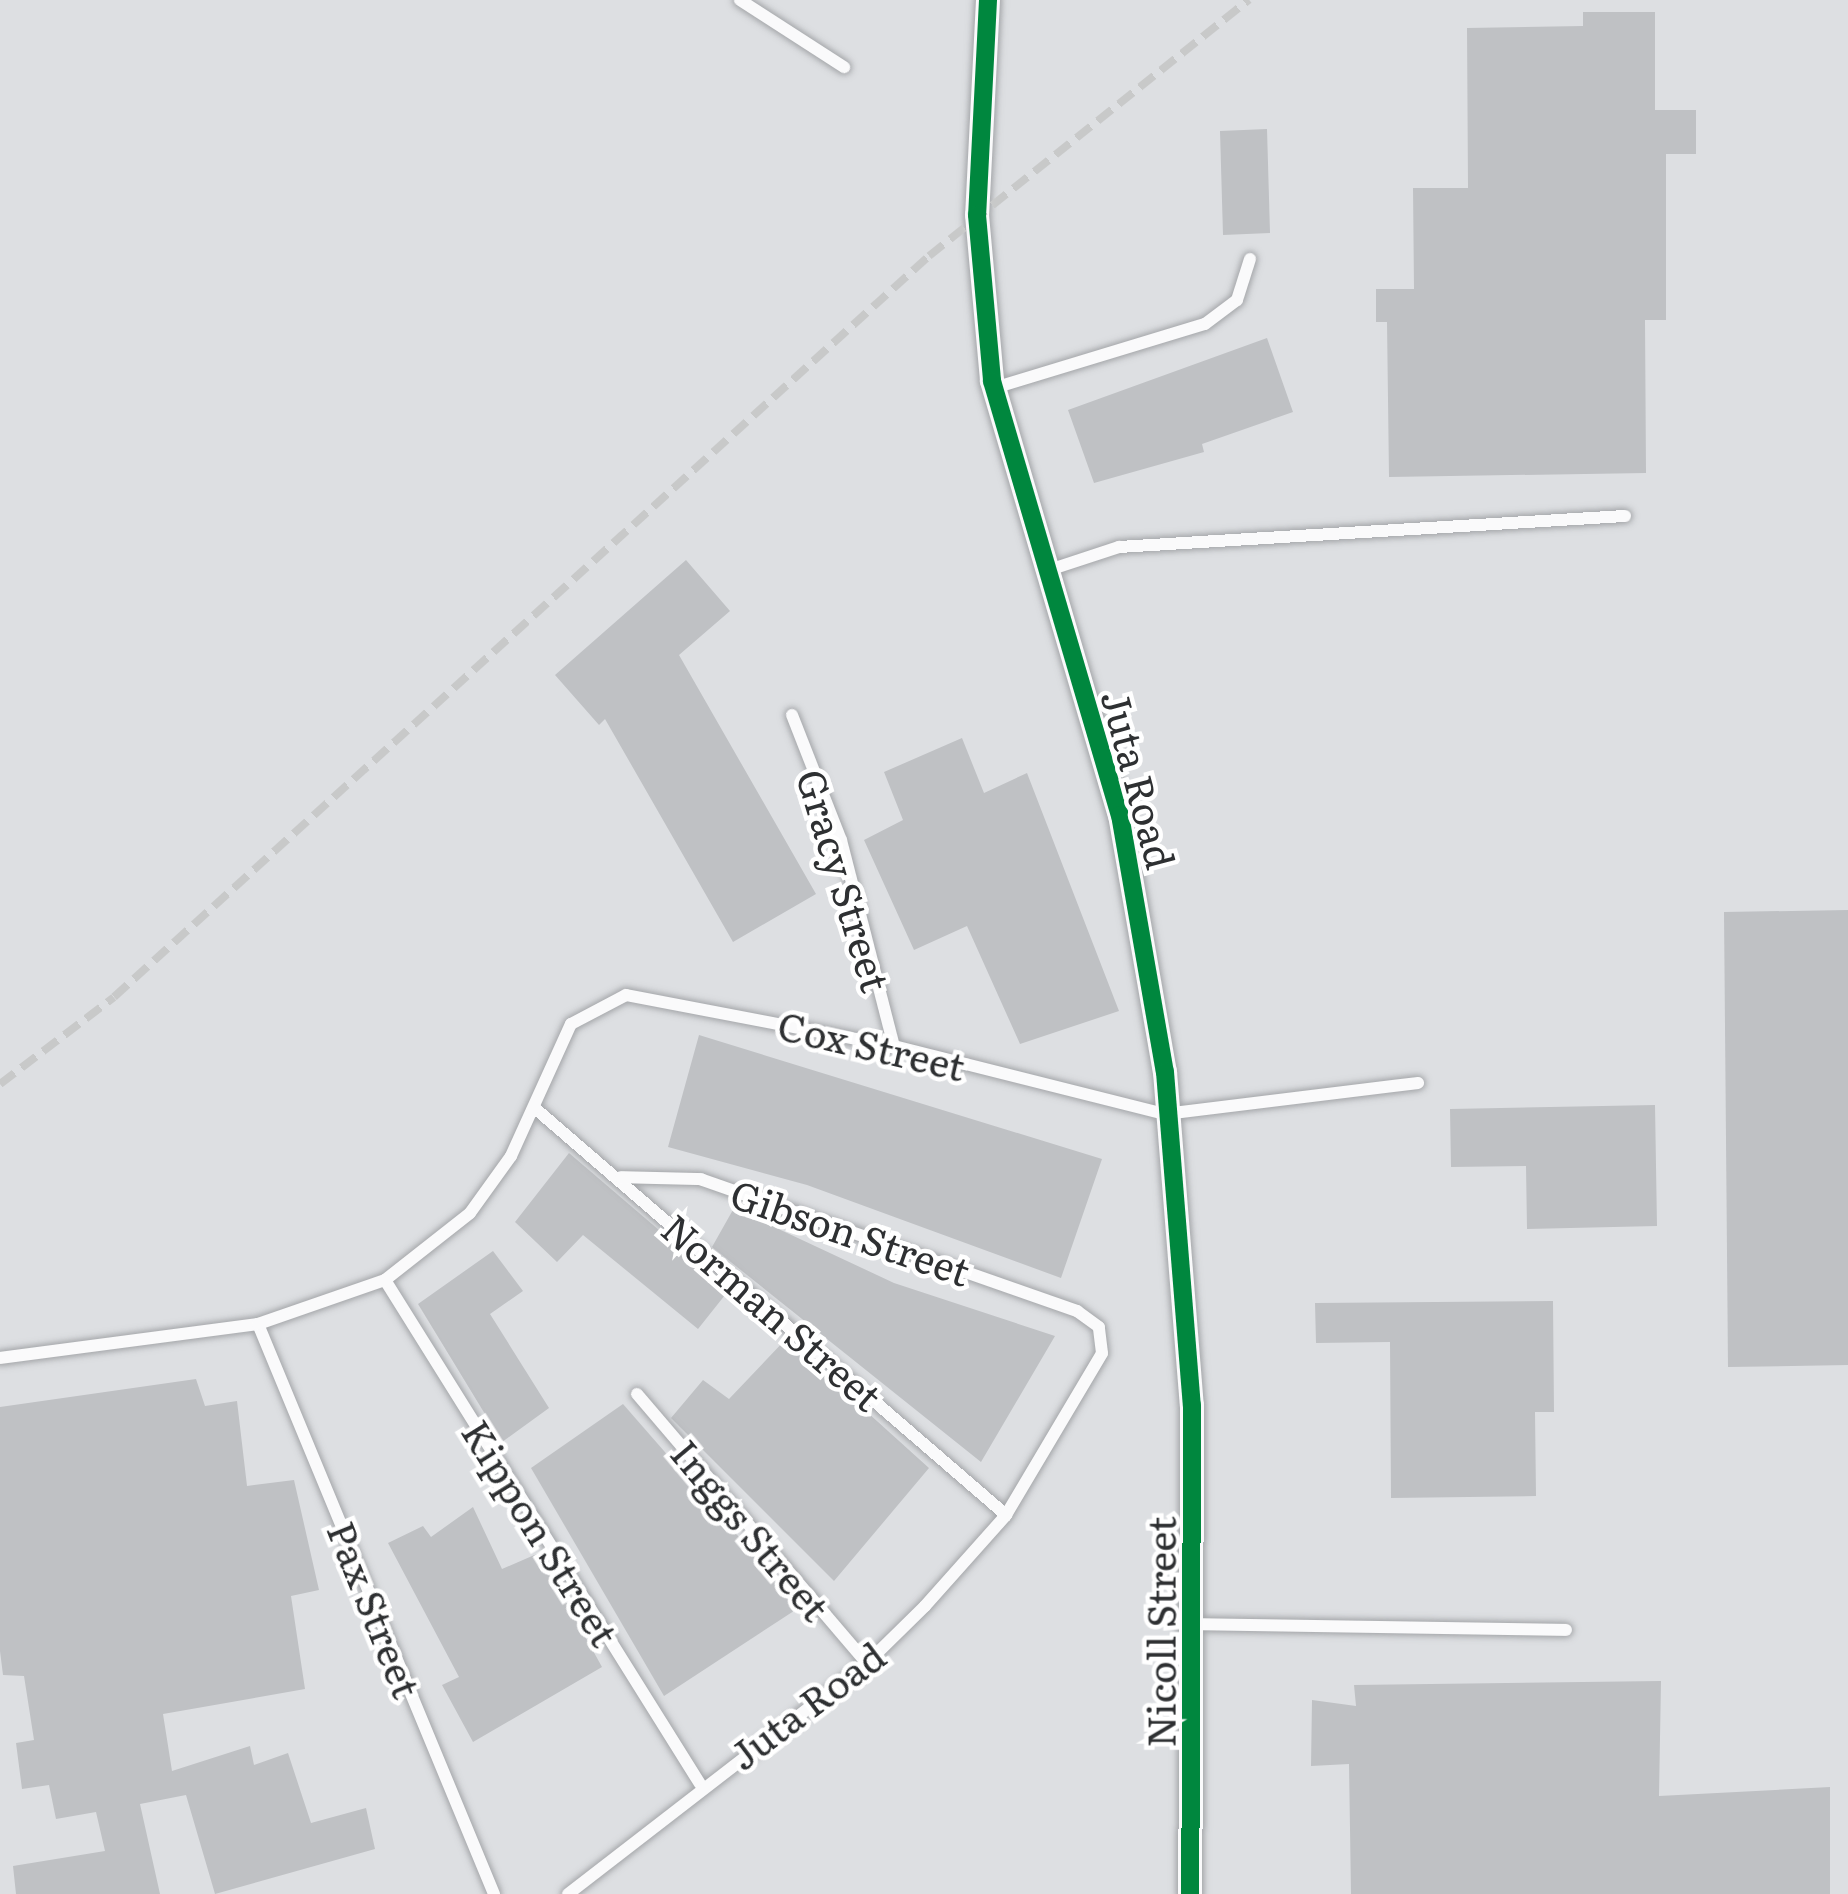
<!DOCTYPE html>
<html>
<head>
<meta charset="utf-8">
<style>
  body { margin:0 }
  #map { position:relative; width:1848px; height:1894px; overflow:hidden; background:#dddfe2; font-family:Literata,serif }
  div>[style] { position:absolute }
  .building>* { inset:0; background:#bfc1c4 }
  .roads { filter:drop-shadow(0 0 3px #a4a6a9) drop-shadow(0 0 3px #a4a6a9) }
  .lane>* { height:12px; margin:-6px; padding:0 6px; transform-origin:6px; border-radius:6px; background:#fafafb }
  .street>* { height:24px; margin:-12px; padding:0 12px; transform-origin:12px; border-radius:12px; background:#fafafb }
  .rail>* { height:8px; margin-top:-4px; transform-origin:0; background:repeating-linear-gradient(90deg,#c8c9c9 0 18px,transparent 0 27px) }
  .cycleway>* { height:18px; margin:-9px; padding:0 9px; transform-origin:9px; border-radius:9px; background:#00873e }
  span { translate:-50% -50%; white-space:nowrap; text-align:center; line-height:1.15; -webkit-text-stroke:9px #fff; paint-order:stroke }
  .street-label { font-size:39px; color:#2e3032 }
</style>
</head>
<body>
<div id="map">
  <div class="building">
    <div style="clip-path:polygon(1583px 12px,1655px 12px,1655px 110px,1696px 110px,1696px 154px,1666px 154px,1666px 320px,1645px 320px,1646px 473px,1389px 477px,1387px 322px,1376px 322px,1376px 289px,1414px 289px,1413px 188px,1468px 188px,1467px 28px,1583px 26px)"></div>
    <div style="clip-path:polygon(1267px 129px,1270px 233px,1223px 235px,1220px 131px)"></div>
    <div style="clip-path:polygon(1267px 338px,1293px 412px,1202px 444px,1204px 452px,1094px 483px,1068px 410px)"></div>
    <div style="clip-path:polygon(686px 560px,730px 611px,679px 655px,816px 894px,733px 942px,605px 719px,599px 725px,555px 675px)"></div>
    <div style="clip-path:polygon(962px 738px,984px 793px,1027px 773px,1119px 1011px,1020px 1044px,967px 926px,914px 950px,864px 840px,903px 820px,884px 772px)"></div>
    <div style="clip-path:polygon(1848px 910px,1848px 1365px,1728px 1367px,1724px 912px)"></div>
    <div style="clip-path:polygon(699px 1035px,1102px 1159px,1061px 1278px,807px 1185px,668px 1147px)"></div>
    <div style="clip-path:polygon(1655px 1105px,1657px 1226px,1527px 1229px,1526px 1166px,1451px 1167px,1450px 1109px)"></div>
    <div style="clip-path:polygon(569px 1153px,729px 1290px,698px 1329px,583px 1235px,557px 1262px,515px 1222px)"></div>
    <div style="clip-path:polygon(734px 1208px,894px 1283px,1055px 1336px,981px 1462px,712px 1247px)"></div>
    <div style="clip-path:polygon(493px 1251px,523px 1291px,490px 1314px,549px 1408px,502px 1442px,418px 1304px)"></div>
    <div style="clip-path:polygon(1553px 1301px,1554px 1412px,1535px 1412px,1536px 1496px,1391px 1498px,1390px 1342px,1316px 1343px,1315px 1303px)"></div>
    <div style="clip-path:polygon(786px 1339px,929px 1468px,834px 1581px,671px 1418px,703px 1380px,729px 1399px)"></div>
    <div style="clip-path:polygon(196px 1379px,205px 1406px,237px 1401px,247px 1486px,294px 1480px,319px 1590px,291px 1596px,305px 1689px,163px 1714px,172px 1771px,250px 1746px,254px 1765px,288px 1753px,311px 1823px,366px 1808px,375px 1849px,215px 1894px,186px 1795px,140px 1804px,160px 1894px,16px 1894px,13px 1866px,105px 1851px,96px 1812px,56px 1819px,49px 1785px,22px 1789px,16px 1743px,34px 1740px,24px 1676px,3px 1675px,0 1651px,0 1407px)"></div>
    <div style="clip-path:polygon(623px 1404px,800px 1607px,664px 1696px,531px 1468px)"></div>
    <div style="clip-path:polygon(473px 1507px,502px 1569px,539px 1553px,602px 1667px,473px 1742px,442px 1685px,459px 1677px,388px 1543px,423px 1526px,431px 1537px)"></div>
    <div style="clip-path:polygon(1661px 1681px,1659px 1796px,1830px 1787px,1830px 1894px,1351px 1894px,1349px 1764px,1311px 1766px,1312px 1700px,1356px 1706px,1354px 1685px)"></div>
  </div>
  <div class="roads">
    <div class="lane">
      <div style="left:740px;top:0;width:124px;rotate:32.8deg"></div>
      <div style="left:994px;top:388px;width:220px;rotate:-16.9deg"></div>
      <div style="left:1205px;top:324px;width:40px;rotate:-37deg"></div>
      <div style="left:1237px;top:300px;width:43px;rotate:-72.4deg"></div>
      <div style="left:1049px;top:570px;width:74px;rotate:-18.2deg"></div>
      <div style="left:1119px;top:547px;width:507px;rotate:-3.51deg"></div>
      <div style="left:792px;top:715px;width:134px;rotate:68.6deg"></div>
      <div style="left:841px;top:840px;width:213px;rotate:75.6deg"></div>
      <div style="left:537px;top:1110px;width:620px;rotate:40.81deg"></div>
      <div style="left:385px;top:1280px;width:594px;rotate:57.99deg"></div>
      <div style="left:258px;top:1324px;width:617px;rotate:67.51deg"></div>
      <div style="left:0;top:1358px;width:260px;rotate:-7.5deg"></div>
      <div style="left:258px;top:1324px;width:134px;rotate:-19.1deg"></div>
      <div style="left:385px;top:1280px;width:108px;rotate:-38.2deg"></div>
      <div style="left:470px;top:1213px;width:70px;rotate:-54.3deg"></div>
      <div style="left:511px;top:1156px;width:145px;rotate:-65.6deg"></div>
      <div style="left:571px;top:1024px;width:62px;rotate:-27.8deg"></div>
      <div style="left:626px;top:995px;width:273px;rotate:10.8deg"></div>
      <div style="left:894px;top:1046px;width:279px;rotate:14.1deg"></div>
      <div style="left:1165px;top:1114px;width:255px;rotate:-7deg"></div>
      <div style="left:637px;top:1394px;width:354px;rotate:49.5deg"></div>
      <div style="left:1192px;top:1624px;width:374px;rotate:0.9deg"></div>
      <div style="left:568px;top:1894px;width:378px;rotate:-37.7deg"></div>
      <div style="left:867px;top:1663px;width:81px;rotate:-44.5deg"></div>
      <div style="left:925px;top:1606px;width:122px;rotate:-48.3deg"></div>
      <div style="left:1006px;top:1515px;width:188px;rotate:-59.3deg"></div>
      <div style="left:1102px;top:1353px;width:26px;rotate:-97deg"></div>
      <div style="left:1099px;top:1327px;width:27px;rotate:-144deg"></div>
      <div style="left:1077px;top:1311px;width:398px;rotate:-160.7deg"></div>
      <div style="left:701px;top:1179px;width:80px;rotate:-178.6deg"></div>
    </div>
    <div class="street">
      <div style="left:988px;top:0;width:215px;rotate:92.9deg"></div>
      <div style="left:977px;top:215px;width:167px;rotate:84.8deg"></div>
      <div style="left:992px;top:381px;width:452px;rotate:73.6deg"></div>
      <div style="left:1120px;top:815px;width:261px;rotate:80.1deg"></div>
      <div style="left:1165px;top:1072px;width:334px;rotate:85.4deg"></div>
      <div style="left:1192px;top:1405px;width:489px;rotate:90.2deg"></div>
    </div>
  </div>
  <div class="rail">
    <div style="left:0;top:1084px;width:143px;rotate:-37.3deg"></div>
    <div style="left:114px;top:997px;width:1102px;rotate:-42.28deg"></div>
    <div style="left:929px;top:256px;width:410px;rotate:-38.7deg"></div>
  </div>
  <div class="cycleway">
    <div style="left:988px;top:0;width:215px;rotate:92.9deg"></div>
    <div style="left:977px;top:215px;width:167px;rotate:84.8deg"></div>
    <div style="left:992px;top:381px;width:452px;rotate:73.6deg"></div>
    <div style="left:1120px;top:815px;width:261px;rotate:80.1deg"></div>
    <div style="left:1165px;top:1072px;width:334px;rotate:85.4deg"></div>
    <div style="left:1192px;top:1405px;width:489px;rotate:90.2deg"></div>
  </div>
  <div class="street-label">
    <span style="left:1140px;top:779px;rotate:75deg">Juta Road</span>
    <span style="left:845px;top:880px;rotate:73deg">Gracy Street</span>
    <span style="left:872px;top:1044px;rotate:13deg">Cox Street</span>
    <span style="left:851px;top:1231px;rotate:19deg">Gibson Street</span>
    <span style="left:773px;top:1311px;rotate:41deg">Norman Street</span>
    <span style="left:752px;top:1529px;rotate:50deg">Inggs Street</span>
    <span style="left:542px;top:1532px;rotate:58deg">Kippon Street</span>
    <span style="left:376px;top:1609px;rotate:68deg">Pax Street</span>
    <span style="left:1159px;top:1632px;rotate:-90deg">Nicoll Street</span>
    <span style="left:806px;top:1704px;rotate:-37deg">Juta Road</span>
  </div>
</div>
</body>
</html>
